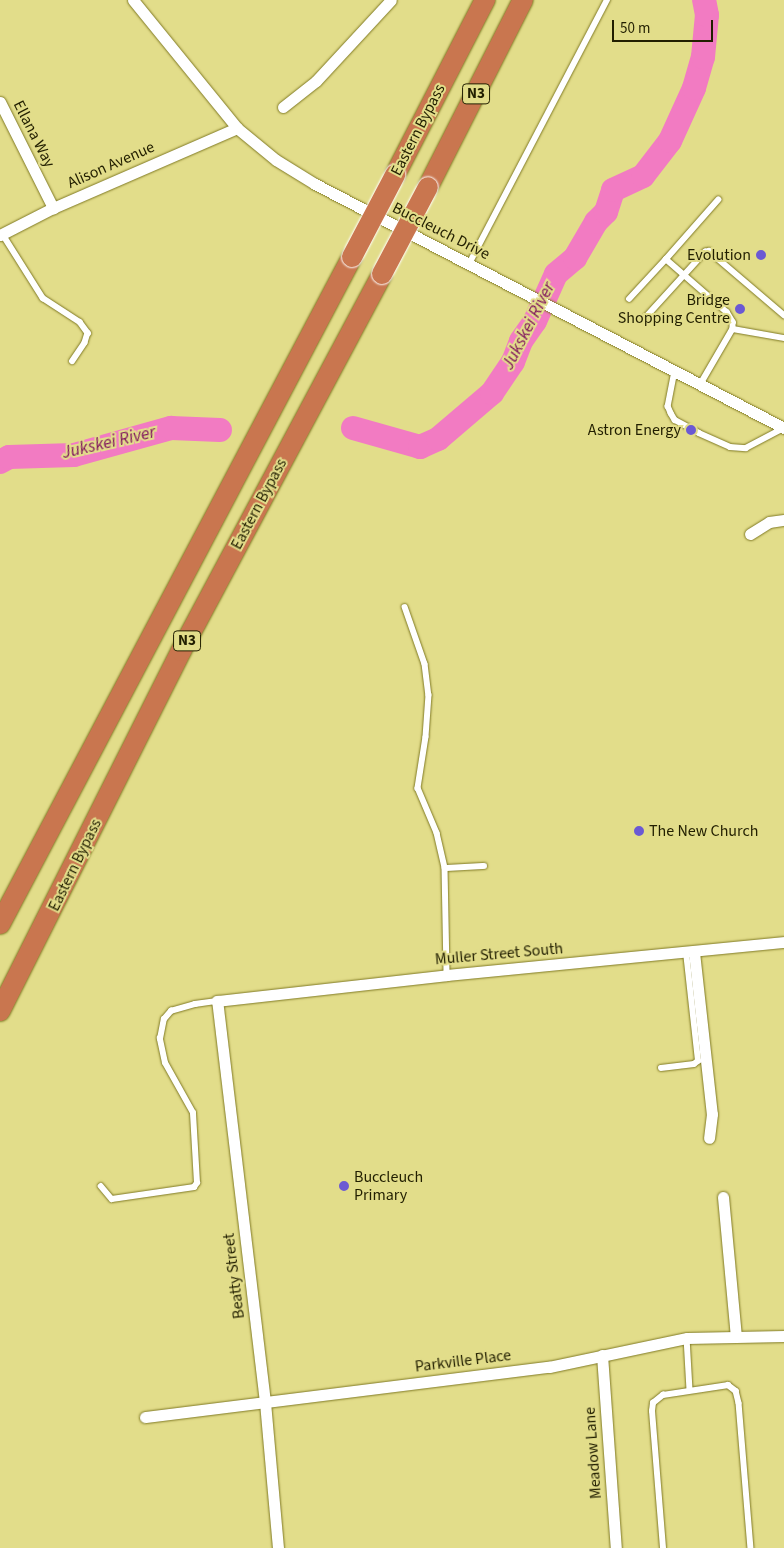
<!DOCTYPE html>
<html>
<head>
<meta charset="utf-8">
<style>
  body { margin:0 }
  #map { position:relative; width:784px; height:1548px; overflow:hidden; background:#e2dd8a; font-family:"Source Sans 3",sans-serif }
  div>[style] { position:absolute }
  .river>* { height:24px; margin:-12px; padding:0 12px; transform-origin:12px; border-radius:12px; background:#f27bc2 }
  .roads { filter:drop-shadow(0 0 1px #807a25) drop-shadow(0 0 1px #807a25) }
  .lane>* { height:5.5px; margin:-2.75px; padding:0 2.75px; transform-origin:2.75px; border-radius:2.75px; background:#fff }
  .street>* { height:11px; margin:-5.5px; padding:0 5.5px; transform-origin:5.5px; border-radius:5.5px; background:#fff }
  .highway>* { height:20px; margin:-10px; padding:0 10px; transform-origin:10px; border-radius:10px; background:#c9764f }
  .bridges { filter:drop-shadow(0 0 1px #fff) drop-shadow(0 0 1px #fff) }
  .highway-bridge>* { height:20px; margin:-10px; padding:0 10px; transform-origin:10px; border-radius:10px; background:#c9764f }
  .dots>* { width:14px; height:14px; translate:-50% -50%; box-sizing:border-box; border:2px solid #e2dd8a; border-radius:50% }
  span { translate:-50% -50%; white-space:nowrap; text-align:center; line-height:1.15; -webkit-text-stroke:4px #e2dd8a; paint-order:stroke }
  .shield-label span { padding:1px 4px; background:#e2dd8a; border:1px solid; border-radius:4px; -webkit-text-stroke-width:0 }
  .shield-label { font-size:15px; color:#221f00; font-weight:700 }
  .street-label { font-size:16px; color:#221f00 }
  .poi-label { font-size:16px; color:#221f00 }
  .right { translate:-100% -50%; text-align:right }
  .left { translate:0 -50%; text-align:left }
  .water-label { font-size:18px; color:#81175e; font-style:italic }
  .scale { position:absolute; left:612px; top:20px; width:101px; height:22px; box-sizing:border-box; border:2px solid #221f00; border-top:0; padding-left:6px; font-size:15px; line-height:18px; white-space:nowrap; color:#221f00; -webkit-text-stroke:4px #e2dd8a; paint-order:stroke }
</style>
</head>
<body>
<div id="map">
  <div class="river">
    <div style="left:353px;top:428px;width:70px;rotate:15.8deg"></div>
    <div style="left:420px;top:447px;width:20px;rotate:-24deg"></div>
    <div style="left:438px;top:439px;width:71px;rotate:-40.4deg"></div>
    <div style="left:492px;top:393px;width:37px;rotate:-56deg"></div>
    <div style="left:513px;top:362px;width:22px;rotate:-69deg"></div>
    <div style="left:521px;top:341px;width:24px;rotate:-55deg"></div>
    <div style="left:535px;top:321px;width:51px;rotate:-65.9deg"></div>
    <div style="left:556px;top:274px;width:25px;rotate:-40deg"></div>
    <div style="left:575px;top:258px;width:42px;rotate:-59.7deg"></div>
    <div style="left:596px;top:222px;width:14px;rotate:-45deg"></div>
    <div style="left:606px;top:212px;width:23px;rotate:-72deg"></div>
    <div style="left:613px;top:190px;width:33px;rotate:-25deg"></div>
    <div style="left:643px;top:176px;width:44px;rotate:-52.4deg"></div>
    <div style="left:670px;top:141px;width:58px;rotate:-65.6deg"></div>
    <div style="left:694px;top:88px;width:32px;rotate:-74deg"></div>
    <div style="left:703px;top:57px;width:42px;rotate:-84.6deg"></div>
    <div style="left:707px;top:15px;width:15px;rotate:-101deg"></div>
    <div style="left:0;top:462px;width:10px;rotate:-29deg"></div>
    <div style="left:9px;top:457px;width:65px;rotate:-1.8deg"></div>
    <div style="left:74px;top:455px;width:101px;rotate:-15.6deg"></div>
    <div style="left:171px;top:428px;width:49px;rotate:2.3deg"></div>
  </div>
  <div class="roads">
    <div class="lane">
      <div style="left:2px;top:233px;width:77px;rotate:57.8deg"></div>
      <div style="left:43px;top:298px;width:44px;rotate:33deg"></div>
      <div style="left:80px;top:322px;width:14px;rotate:54deg"></div>
      <div style="left:88px;top:333px;width:10px;rotate:107deg"></div>
      <div style="left:85px;top:343px;width:22px;rotate:124deg"></div>
      <div style="left:666px;top:259px;width:79px;rotate:-48.6deg"></div>
      <div style="left:469px;top:264px;width:298px;rotate:-62.4deg"></div>
      <div style="left:629px;top:299px;width:54px;rotate:-47.2deg"></div>
      <div style="left:666px;top:259px;width:81px;rotate:41deg"></div>
      <div style="left:727px;top:312px;width:12px;rotate:59deg"></div>
      <div style="left:733px;top:322px;width:7px;rotate:90deg"></div>
      <div style="left:733px;top:329px;width:64px;rotate:120.2deg"></div>
      <div style="left:644px;top:319px;width:91px;rotate:-47.7deg"></div>
      <div style="left:705px;top:252px;width:4px;rotate:-14deg"></div>
      <div style="left:709px;top:251px;width:99px;rotate:40.5deg"></div>
      <div style="left:733px;top:329px;width:52px;rotate:10deg"></div>
      <div style="left:675px;top:371px;width:36px;rotate:101deg"></div>
      <div style="left:668px;top:406px;width:8px;rotate:67deg"></div>
      <div style="left:671px;top:413px;width:8px;rotate:60deg"></div>
      <div style="left:675px;top:420px;width:27px;rotate:28deg"></div>
      <div style="left:699px;top:433px;width:34px;rotate:24deg"></div>
      <div style="left:730px;top:447px;width:16px;rotate:4deg"></div>
      <div style="left:746px;top:448px;width:43px;rotate:-27.8deg"></div>
      <div style="left:405px;top:607px;width:60px;rotate:70.7deg"></div>
      <div style="left:425px;top:664px;width:31px;rotate:83deg"></div>
      <div style="left:429px;top:695px;width:42px;rotate:94.1deg"></div>
      <div style="left:426px;top:737px;width:52px;rotate:98.9deg"></div>
      <div style="left:418px;top:788px;width:49px;rotate:67.1deg"></div>
      <div style="left:437px;top:833px;width:36px;rotate:77deg"></div>
      <div style="left:445px;top:868px;width:107px;rotate:88.9deg"></div>
      <div style="left:445px;top:868px;width:39px;rotate:-3deg"></div>
      <div style="left:661px;top:1068px;width:33px;rotate:-7deg"></div>
      <div style="left:694px;top:1064px;width:5px;rotate:-37deg"></div>
      <div style="left:698px;top:1061px;width:110px;rotate:-96.3deg"></div>
      <div style="left:101px;top:1186px;width:17px;rotate:50deg"></div>
      <div style="left:112px;top:1199px;width:83px;rotate:-8.3deg"></div>
      <div style="left:194px;top:1187px;width:5px;rotate:-53deg"></div>
      <div style="left:197px;top:1183px;width:70px;rotate:-93.3deg"></div>
      <div style="left:193px;top:1113px;width:57px;rotate:-119.2deg"></div>
      <div style="left:165px;top:1063px;width:25px;rotate:-102deg"></div>
      <div style="left:160px;top:1039px;width:20px;rotate:-79deg"></div>
      <div style="left:164px;top:1019px;width:11px;rotate:-49deg"></div>
      <div style="left:171px;top:1011px;width:25px;rotate:-16deg"></div>
      <div style="left:195px;top:1004px;width:22px;rotate:-8deg"></div>
      <div style="left:687px;top:1338px;width:52px;rotate:86.7deg"></div>
      <div style="left:663px;top:1548px;width:137px;rotate:-94.6deg"></div>
      <div style="left:652px;top:1411px;width:8px;rotate:-83deg"></div>
      <div style="left:653px;top:1403px;width:13px;rotate:-39deg"></div>
      <div style="left:663px;top:1395px;width:66px;rotate:-8.7deg"></div>
      <div style="left:728px;top:1385px;width:10px;rotate:37deg"></div>
      <div style="left:736px;top:1391px;width:12px;rotate:76deg"></div>
      <div style="left:739px;top:1403px;width:145px;rotate:85.3deg"></div>
    </div>
    <div class="street">
      <div style="left:133px;top:0;width:165px;rotate:50.9deg"></div>
      <div style="left:237px;top:128px;width:50px;rotate:39.4deg"></div>
      <div style="left:276px;top:160px;width:46px;rotate:31.6deg"></div>
      <div style="left:315px;top:184px;width:529px;rotate:27.49deg"></div>
      <div style="left:0;top:102px;width:119px;rotate:63.4deg"></div>
      <div style="left:283px;top:107px;width:42px;rotate:-38.2deg"></div>
      <div style="left:316px;top:81px;width:110px;rotate:-47.2deg"></div>
      <div style="left:0;top:235px;width:59px;rotate:-27deg"></div>
      <div style="left:53px;top:208px;width:201px;rotate:-23.5deg"></div>
      <div style="left:750px;top:534px;width:22px;rotate:-32deg"></div>
      <div style="left:769px;top:522px;width:15px;rotate:-8deg"></div>
      <div style="left:694px;top:952px;width:163px;rotate:83.7deg"></div>
      <div style="left:712px;top:1114px;width:24px;rotate:97deg"></div>
      <div style="left:723px;top:1197px;width:140px;rotate:84.7deg"></div>
      <div style="left:602px;top:1355px;width:194px;rotate:85.9deg"></div>
      <div style="left:145px;top:1417px;width:407px;rotate:-7.1deg"></div>
      <div style="left:549px;top:1367px;width:141px;rotate:-11.9deg"></div>
      <div style="left:687px;top:1338px;width:97px;rotate:-1.2deg"></div>
      <div style="left:278px;top:1548px;width:147px;rotate:-95.1deg"></div>
      <div style="left:265px;top:1402px;width:404px;rotate:-96.8deg"></div>
      <div style="left:217px;top:1001px;width:231px;rotate:-6.4deg"></div>
      <div style="left:447px;top:975px;width:339px;rotate:-5.6deg"></div>
    </div>
    <div class="highway">
      <div style="left:395px;top:175px;width:197px;rotate:-62.8deg"></div>
      <div style="left:428px;top:187px;width:210px;rotate:-63.1deg"></div>
      <div style="left:0;top:924px;width:754px;rotate:-62.18deg"></div>
      <div style="left:0;top:1011px;width:403px;rotate:-63.3deg"></div>
      <div style="left:181px;top:651px;width:427px;rotate:-61.9deg"></div>
    </div>
  </div>
  <div class="bridges">
    <div class="highway-bridge">
      <div style="left:352px;top:257px;width:93px;rotate:-62.3deg"></div>
      <div style="left:382px;top:274px;width:98px;rotate:-62.1deg"></div>
    </div>
  </div>
  <div class="dots">
    <div style="left:761px;top:255px;background:#6b59d3"></div>
    <div style="left:740px;top:309px;background:#6b59d3"></div>
    <div style="left:691px;top:430px;background:#6b59d3"></div>
    <div style="left:639px;top:831px;background:#6b59d3"></div>
    <div style="left:344px;top:1186px;background:#6b59d3"></div>
  </div>
  <div class="shield-label">
    <span style="left:476px;top:94px">N3</span>
    <span style="left:187px;top:641px">N3</span>
  </div>
  <div class="street-label">
    <span style="left:418px;top:130px;rotate:-63deg">Eastern Bypass</span>
    <span style="left:34px;top:134px;rotate:63deg">Ellana Way</span>
    <span style="left:111px;top:165px;rotate:-24deg">Alison Avenue</span>
    <span style="left:441px;top:231px;rotate:27deg">Buccleuch Drive</span>
    <span style="left:259px;top:504px;rotate:-62deg">Eastern Bypass</span>
    <span style="left:75px;top:865px;rotate:-64deg">Eastern Bypass</span>
    <span style="left:499px;top:954px;rotate:-5deg">Muller Street South</span>
    <span style="left:234px;top:1276px;rotate:-97deg">Beatty Street</span>
    <span style="left:463px;top:1361px;rotate:-7deg">Parkville Place</span>
    <span style="left:593px;top:1453px;rotate:-94deg">Meadow Lane</span>
  </div>
  <div class="poi-label">
    <span class="right" style="left:751px;top:255px">Evolution</span>
    <span class="right" style="left:730px;top:309px">Bridge<br>Shopping Centre</span>
    <span class="right" style="left:681px;top:430px">Astron Energy</span>
    <span class="left" style="left:649px;top:831px">The New Church</span>
    <span class="left" style="left:354px;top:1186px">Buccleuch<br>Primary</span>
  </div>
  <div class="water-label">
    <span style="left:529px;top:326px;rotate:-63deg">Jukskei River</span>
    <span style="left:109px;top:443px;rotate:-13deg">Jukskei River</span>
  </div>
  <div class="scale">50 m</div>
</div>
</body>
</html>
